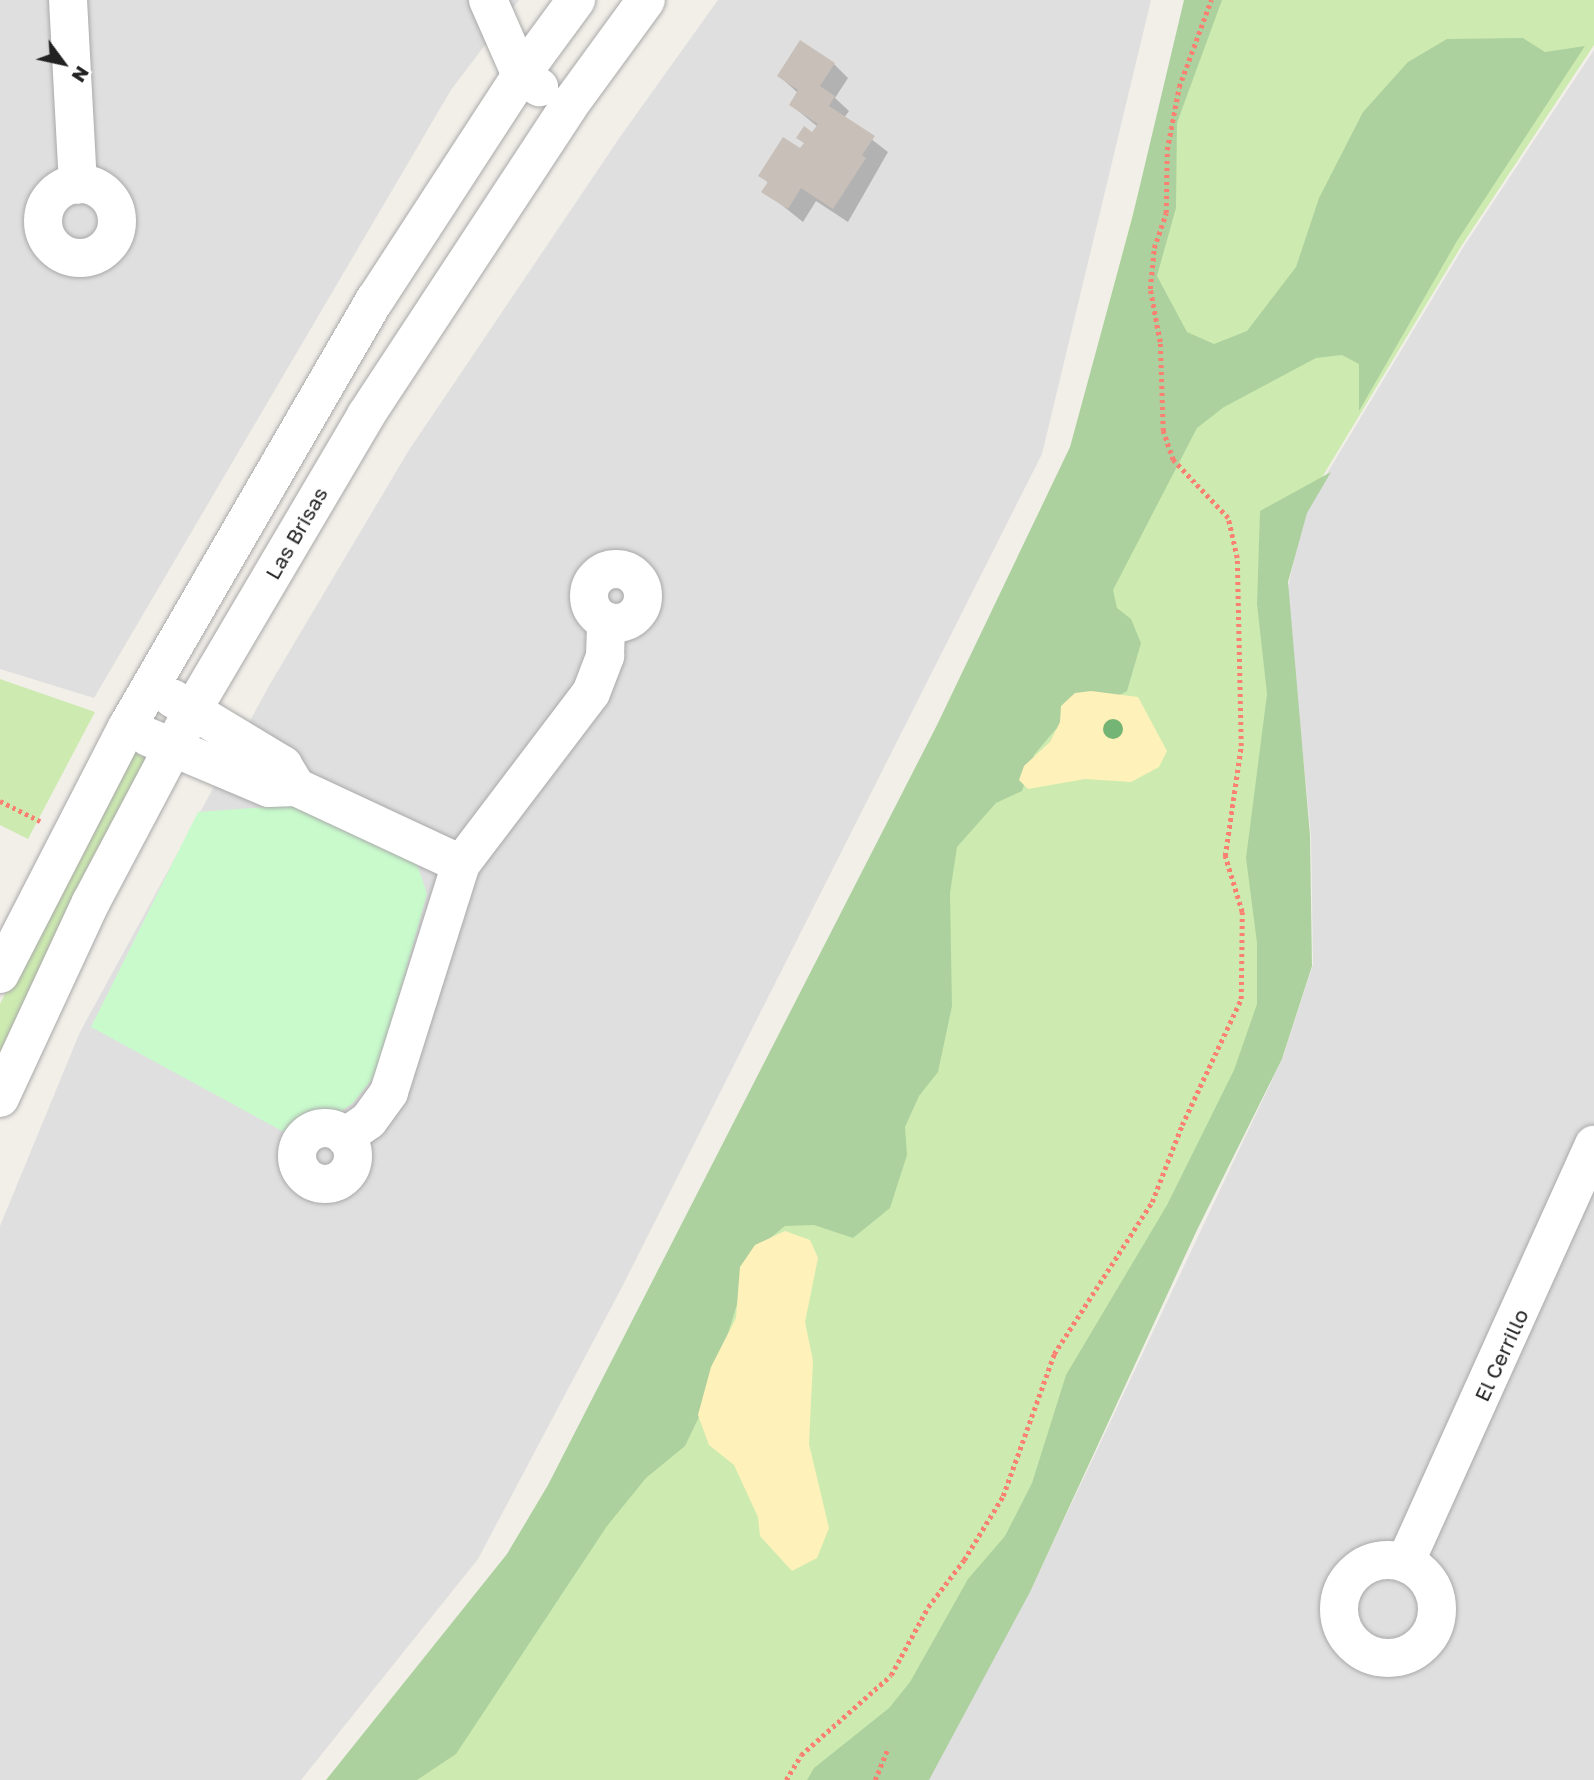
<!DOCTYPE html>
<html>
<head>
<meta charset="utf-8">
<style>
  body { margin:0 }
  #map { position:relative; width:1594px; height:1780px; overflow:hidden; background:#f2efe9; font-family:"Golos Text",sans-serif }
  div>[style] { position:absolute }
  .residential>* { inset:0; background:#e0dfdf }
  .grass>* { inset:0; background:#cdebb0 }
  .forest>* { inset:0; background:#add19e }
  .sand>* { inset:0; background:#fff1ba }
  .park>* { inset:0; background:#c8facc }
  .shadow>* { inset:0; background:#0003 }
  .building>* { inset:0; background:#c7bfb8 }
  .path>* { height:4.5px; margin-top:-2.25px; transform-origin:0; background:repeating-linear-gradient(90deg,#fa8072 0 3.5px,transparent 0 7px) }
  .roads { filter:drop-shadow(0 0 2px #a9a9a9) drop-shadow(0 0 2px #a9a9a9) }
  .minor>* { height:38px; margin:-19px; padding:0 19px; transform-origin:19px; border-radius:19px; background:#fff }
  .minor>.ring { margin:-19px; padding:0; box-sizing:content-box; background:none; border:38px solid #fff; border-radius:50% }
  .trees>* { width:20px; height:20px; margin:-10px; border-radius:50%; background:#74b475 }
  span { translate:-50% -50%; white-space:nowrap; text-align:center; line-height:1.15; -webkit-text-stroke:5px #fff; paint-order:stroke }
  .street-label { font-size:21px; color:#222 }
  .north { position:absolute; left:28px; top:28px; width:70px; height:70px; -webkit-text-stroke:5px #fff; paint-order:stroke; rotate:123deg; font-size:19px; font-weight:700; line-height:28px; text-align:center; color:#222 }
  .north::after { content:''; display:block; margin:auto; width:24px; height:32px; background:#222; clip-path:polygon(50% 0,100% 100%,50% 72%,0 100%) }
</style>
</head>
<body>
<div id="map">
  <div class="residential">
    <div style="clip-path:polygon(0 0,519px 0,451px 90px,94px 698px,0 669px)"></div>
    <div style="clip-path:polygon(718px 0,1151px 0,1042px 454px,622px 1287px,478px 1559px,301px 1780px,0 1780px,0 1226px,80px 1032px,270px 684px,409px 450px,620px 137px)"></div>
    <div style="clip-path:polygon(1594px 50px,1594px 1780px,928px 1780px,1033px 1585px,1283px 1057px,1313px 964px,1311px 836px,1287px 592px,1305px 510px,1464px 246px)"></div>
  </div>
  <div class="grass">
    <div style="clip-path:polygon(1185px 0,1594px 0,1594px 45px,1462px 245px,1303px 509px,1285px 592px,1310px 964px,925px 1780px,327px 1780px,509px 1553px,548px 1486px,941px 719px,1071px 448px,1158px 119px)"></div>
    <div style="clip-path:polygon(0 679px,95px 712px,28px 839px,0 825px)"></div>
    <div style="clip-path:polygon(135px 752px,147px 759px,0 1056px,0 1004px,72px 860px)"></div>
  </div>
  <div class="forest">
    <div style="clip-path:polygon(1184px 0,1222px 0,1177px 123px,1176px 208px,1157px 276px,1187px 332px,1214px 344px,1247px 331px,1296px 267px,1319px 198px,1363px 112px,1408px 62px,1447px 39px,1523px 38px,1545px 52px,1585px 46px,1457px 241px,1359px 411px,1359px 364px,1342px 355px,1316px 358px,1224px 407px,1197px 428px,1113px 590px,1117px 608px,1131px 619px,1141px 643px,1127px 691px,1055px 730px,1034px 755px,1022px 791px,996px 803px,957px 847px,950px 893px,952px 1006px,938px 1072px,919px 1096px,905px 1127px,907px 1155px,890px 1208px,853px 1238px,814px 1225px,785px 1226px,753px 1252px,709px 1396px,685px 1446px,646px 1478px,607px 1526px,456px 1754px,417px 1780px,326px 1780px,507px 1554px,548px 1485px,937px 725px,1070px 447px,1132px 219px)"></div>
    <div style="clip-path:polygon(1331px 472px,1307px 513px,1288px 582px,1310px 835px,1312px 966px,1282px 1059px,1197px 1230px,1030px 1592px,929px 1780px,807px 1780px,814px 1768px,889px 1708px,910px 1682px,968px 1579px,1005px 1536px,1032px 1483px,1066px 1375px,1167px 1205px,1234px 1070px,1257px 1004px,1257px 943px,1246px 858px,1267px 694px,1257px 604px,1260px 511px)"></div>
  </div>
  <div class="sand">
    <div style="clip-path:polygon(1091px 691px,1138px 697px,1167px 751px,1159px 767px,1131px 782px,1085px 779px,1028px 789px,1019px 780px,1024px 766px,1050px 742px,1060px 722px,1061px 706px,1075px 693px)"></div>
    <div style="clip-path:polygon(785px 1231px,810px 1240px,818px 1258px,805px 1322px,813px 1361px,809px 1444px,829px 1528px,817px 1558px,792px 1571px,760px 1536px,758px 1517px,734px 1465px,709px 1445px,698px 1415px,711px 1367px,736px 1318px,740px 1267px,755px 1245px)"></div>
  </div>
  <div class="park">
    <div style="clip-path:polygon(294px 805px,417px 864px,427px 894px,378px 1072px,353px 1103px,337px 1114px,306px 1117px,284px 1132px,91px 1027px,198px 812px)"></div>
  </div>
  <div class="shadow">
    <div style="clip-path:polygon(834px 64px,848px 78px,835px 98px,849px 111px,844px 118px,888px 152px,848px 222px,816px 201px,803px 222px,764px 191px,769px 184px,761px 175px,801px 150px,805px 144px,799px 138px,813px 134px,818px 127px,791px 105px,798px 93px,779px 76px)"></div>
  </div>
  <div class="building">
    <div style="clip-path:polygon(800px 40px,835px 63px,820px 86px,835px 96px,829px 106px,875px 136px,862px 155px,866px 158px,833px 209px,801px 188px,788px 209px,761px 192px,768px 182px,758px 176px,783px 137px,800px 148px,804px 143px,796px 138px,804px 126px,812px 132px,818px 124px,789px 105px,798px 90px,777px 76px)"></div>
  </div>
  <div class="path">
    <div style="left:0;top:801px;width:45px;rotate:26.6deg"></div>
    <div style="left:786px;top:1780px;width:29px;rotate:-59deg"></div>
    <div style="left:801px;top:1755px;width:120px;rotate:-41.6deg"></div>
    <div style="left:891px;top:1675px;width:77px;rotate:-61.4deg"></div>
    <div style="left:928px;top:1607px;width:59px;rotate:-52.5deg"></div>
    <div style="left:964px;top:1560px;width:75px;rotate:-58.6deg"></div>
    <div style="left:1003px;top:1496px;width:151px;rotate:-70.2deg"></div>
    <div style="left:1054px;top:1354px;width:181px;rotate:-57.2deg"></div>
    <div style="left:1152px;top:1202px;width:83px;rotate:-68.7deg"></div>
    <div style="left:1182px;top:1125px;width:139px;rotate:-64.9deg"></div>
    <div style="left:1241px;top:999px;width:87px;rotate:-89.3deg"></div>
    <div style="left:1242px;top:912px;width:59px;rotate:-106.9deg"></div>
    <div style="left:1225px;top:856px;width:111px;rotate:-81.7deg"></div>
    <div style="left:1241px;top:746px;width:188px;rotate:-91.2deg"></div>
    <div style="left:1237px;top:558px;width:41px;rotate:-102.7deg"></div>
    <div style="left:1228px;top:518px;width:80px;rotate:-133.5deg"></div>
    <div style="left:1173px;top:460px;width:31px;rotate:-109deg"></div>
    <div style="left:1163px;top:431px;width:89px;rotate:-91.9deg"></div>
    <div style="left:1160px;top:342px;width:54px;rotate:-100.7deg"></div>
    <div style="left:1150px;top:289px;width:41px;rotate:-84.4deg"></div>
    <div style="left:1154px;top:248px;width:37px;rotate:-71deg"></div>
    <div style="left:1166px;top:213px;width:63px;rotate:-89.1deg"></div>
    <div style="left:1167px;top:150px;width:64px;rotate:-79.2deg"></div>
    <div style="left:1179px;top:87px;width:93px;rotate:-69.8deg"></div>
    <div style="left:875px;top:1780px;width:35px;rotate:-68deg"></div>
  </div>
  <div class="roads">
    <div class="minor">
      <div style="left:68px;top:0;width:185px;rotate:86.9deg"></div>
      <div style="left:488px;top:0;width:82px;rotate:66.3deg"></div>
      <div style="left:521px;top:75px;width:22px;rotate:34deg"></div>
      <div class="ring" style="left:43px;top:184px;width:36px;height:36px"></div>
      <div class="ring" style="left:589px;top:569px;width:16px;height:16px"></div>
      <div style="left:172px;top:698px;width:130px;rotate:31.1deg"></div>
      <div style="left:283px;top:765px;width:26px;rotate:59deg"></div>
      <div style="left:148px;top:737px;width:131px;rotate:22.9deg"></div>
      <div style="left:269px;top:788px;width:27px;rotate:-2deg"></div>
      <div style="left:296px;top:787px;width:182px;rotate:25deg"></div>
      <div style="left:0;top:974px;width:278px;rotate:-62.8deg"></div>
      <div style="left:127px;top:727px;width:494px;rotate:-59.9deg"></div>
      <div style="left:375px;top:300px;width:268px;rotate:-57deg"></div>
      <div style="left:521px;top:75px;width:93px;rotate:-53.7deg"></div>
      <div style="left:0;top:1098px;width:216px;rotate:-65.1deg"></div>
      <div style="left:91px;top:902px;width:218px;rotate:-62.1deg"></div>
      <div style="left:193px;top:709px;width:341px;rotate:-59.5deg"></div>
      <div style="left:366px;top:415px;width:368px;rotate:-56.7deg"></div>
      <div style="left:568px;top:107px;width:132px;rotate:-53.9deg"></div>
      <div class="ring" style="left:297px;top:1128px;width:18px;height:18px"></div>
      <div style="left:345px;top:1137px;width:29px;rotate:-35deg"></div>
      <div style="left:369px;top:1120px;width:34px;rotate:-54deg"></div>
      <div style="left:389px;top:1092px;width:239px;rotate:-72.5deg"></div>
      <div style="left:461px;top:864px;width:215px;rotate:-52.8deg"></div>
      <div style="left:591px;top:693px;width:40px;rotate:-69deg"></div>
      <div style="left:605px;top:656px;width:35px;rotate:-88deg"></div>
      <div class="ring" style="left:1339px;top:1560px;width:60px;height:60px"></div>
      <div style="left:1405px;top:1563px;width:459px;rotate:-65.7deg"></div>
    </div>
  </div>
  <div class="trees">
    <div style="left:1113px;top:729px"></div>
  </div>
  <div class="street-label">
    <span style="left:296px;top:533px;rotate:-60deg">Las Brisas</span>
    <span style="left:1501px;top:1355px;rotate:-65deg">El Cerrillo</span>
  </div>
  <div class="north">N</div>
</div>
</body>
</html>
